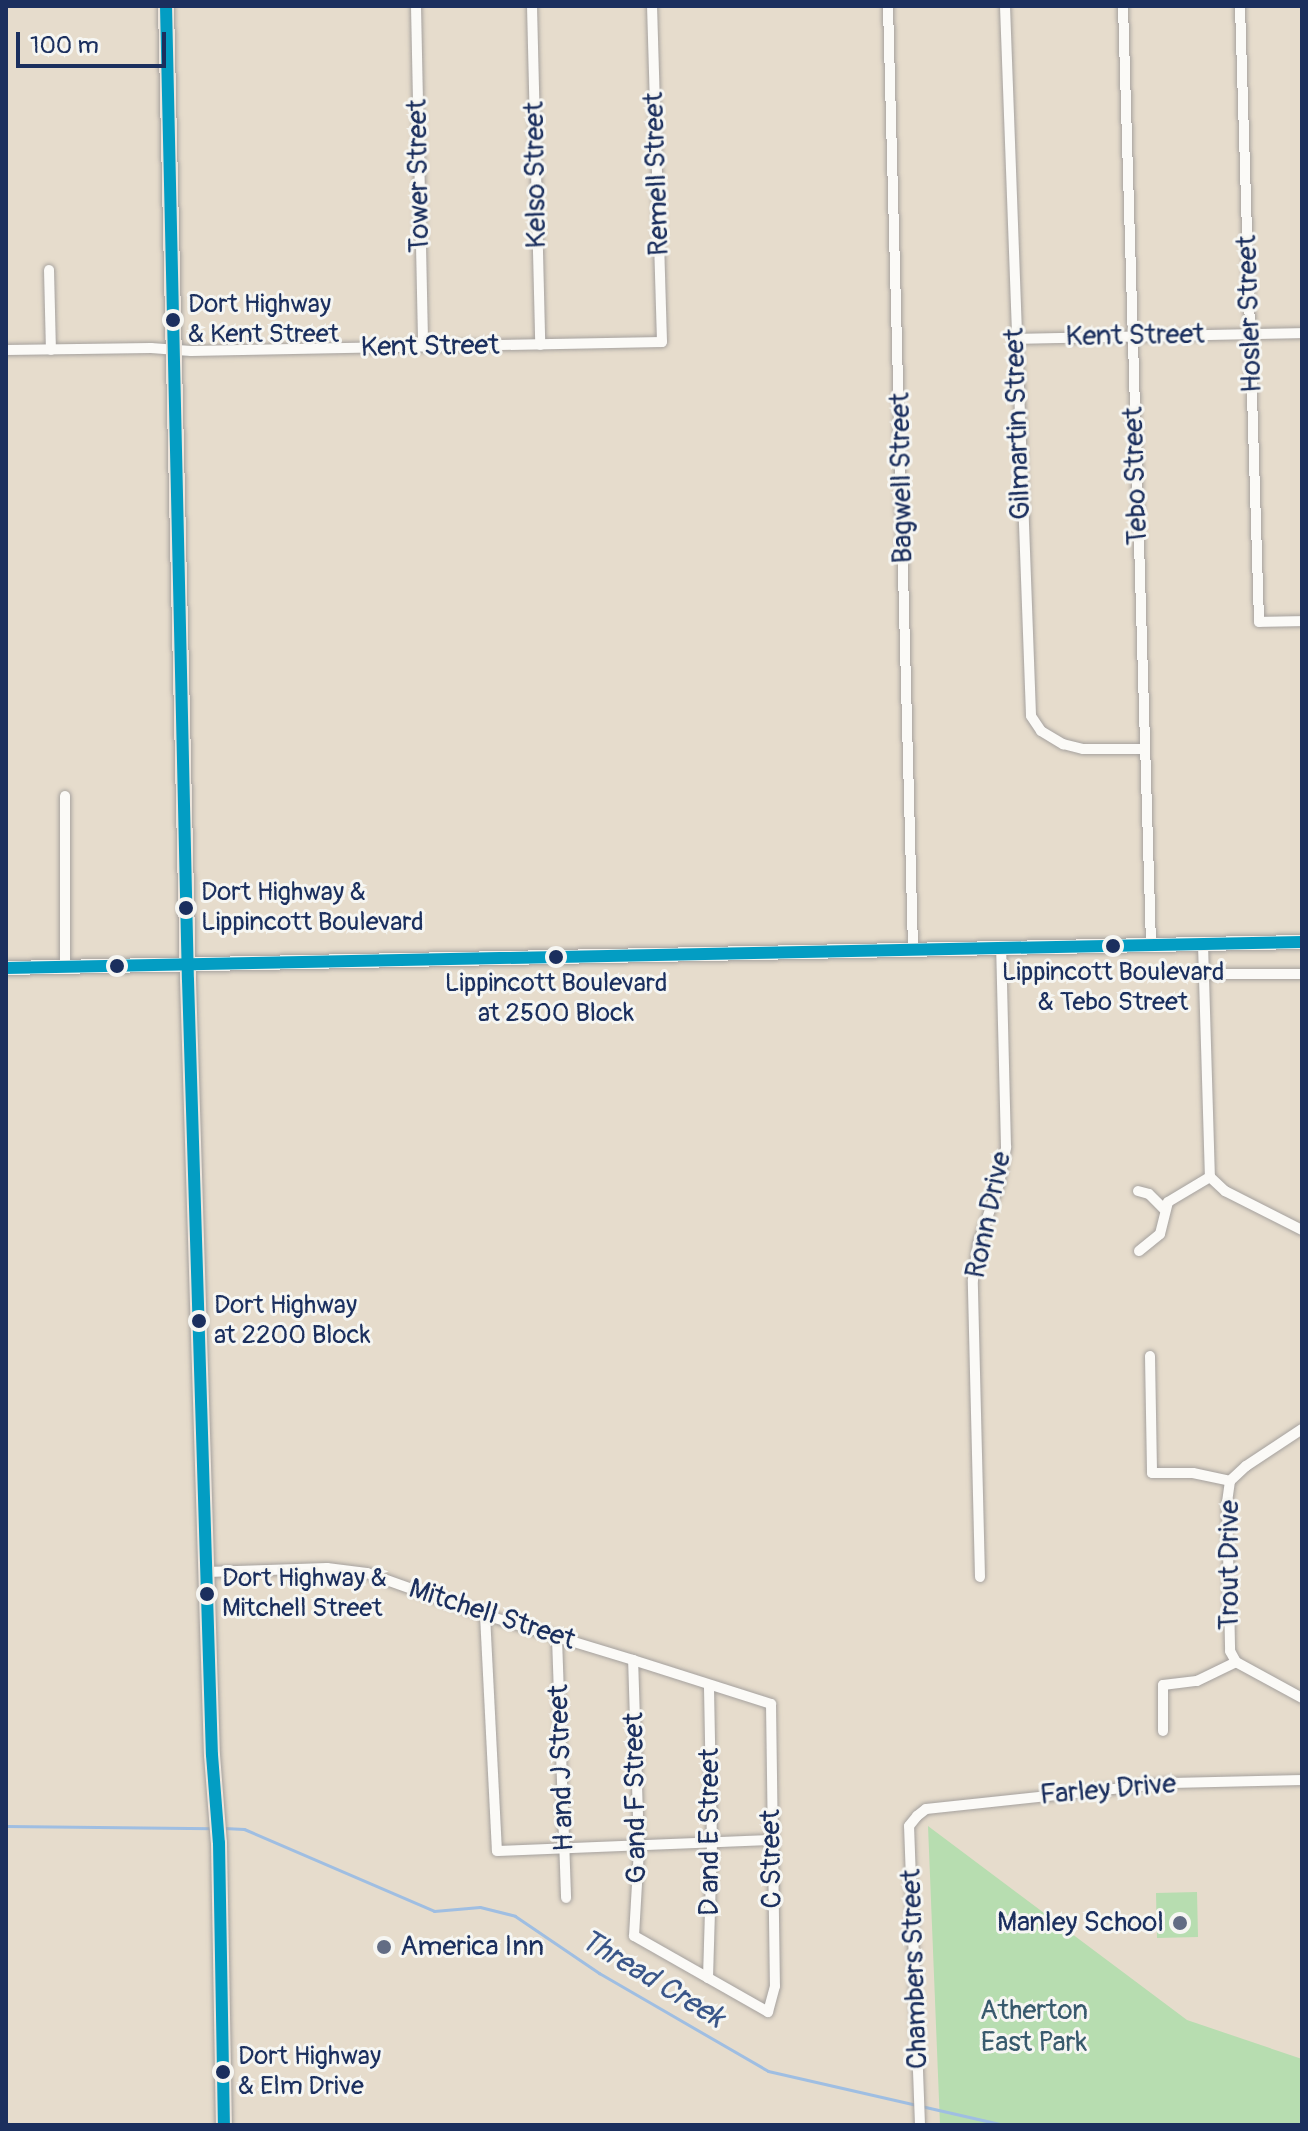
<!DOCTYPE html>
<html>
<head>
<meta charset="utf-8">
<style>
  body { margin:0 }
  #map { position:relative; width:1308px; height:2131px; overflow:hidden; background:#e6dccc; font-family:Pangolin,sans-serif }
  div>[style] { position:absolute }
  .green>* { inset:0; background:#b7ddb0 }
  .stream>* { height:3px; margin:-1.5px; padding:0 1.5px; transform-origin:1.5px; border-radius:1.5px; background:#9fbee2 }
  .roads { filter:drop-shadow(0 0 2px #a5a19e) drop-shadow(0 0 2px #a5a19e) }
  .street>* { height:10px; margin:-5px; padding:0 5px; transform-origin:5px; border-radius:5px; background:#fbfaf7 }
  .secondary>* { height:14px; margin:-7px; padding:0 7px; transform-origin:7px; border-radius:7px; background:#f5f1ec }
  .primary>* { height:16px; margin:-8px; padding:0 8px; transform-origin:8px; border-radius:8px; background:#ece4db }
  .bus-1>* { height:12px; margin:-6px; padding:0 6px; transform-origin:6px; border-radius:6px; background:#039dc3 }
  .dots>* { width:22px; height:22px; translate:-50% -50%; box-sizing:border-box; border:4px solid #f6f6f2; border-radius:50% }
  span { translate:-50% -50%; white-space:nowrap; text-align:center; line-height:1.15; -webkit-text-stroke:6px #f6f6f2; paint-order:stroke }
  .bus-label { font-size:26px; color:#1b2f5e }
  .left { translate:0 -50%; text-align:left }
  .street-label { font-size:28px; color:#1b2f5e }
  .poi-label { font-size:28px; color:#1b2f5e }
  .right { translate:-100% -50%; text-align:right }
  .park-label { font-size:28px; color:#385a6d }
  .water-label { font-size:30px; color:#3a5689; font-style:italic }
  .frame { position:absolute; inset:0; border:8px solid #1b2f5e; pointer-events:none }
  .scale { position:absolute; left:16px; top:32px; width:150px; height:36px; box-sizing:border-box; border:4px solid #1b2f5e; border-top:0; padding-left:10px; font-size:24px; line-height:28px; white-space:nowrap; color:#1b2f5e; -webkit-text-stroke:6px #f6f6f2; paint-order:stroke }
</style>
</head>
<body>
<div id="map">
  <div class="green">
    <div style="clip-path:polygon(928px 1826px,1187px 2020px,1302px 2059px,1302px 2125px,940px 2125px)"></div>
    <div style="clip-path:polygon(1197px 1892px,1198px 1937px,1157px 1938px,1156px 1893px)"></div>
  </div>
  <div class="stream">
    <div style="left:6px;top:1826px;width:206px;rotate:0.6deg"></div>
    <div style="left:224px;top:1828px;width:20px;rotate:3deg"></div>
    <div style="left:244px;top:1829px;width:207px;rotate:23.3deg"></div>
    <div style="left:434px;top:1911px;width:46px;rotate:-5deg"></div>
    <div style="left:480px;top:1907px;width:36px;rotate:14deg"></div>
    <div style="left:515px;top:1916px;width:102px;rotate:34.2deg"></div>
    <div style="left:599px;top:1973px;width:195px;rotate:30.1deg"></div>
    <div style="left:768px;top:2071px;width:241px;rotate:12.9deg"></div>
  </div>
  <div class="roads">
    <div class="street">
      <div style="left:416px;top:6px;width:340px;rotate:88.8deg"></div>
      <div style="left:532px;top:6px;width:339px;rotate:88.6deg"></div>
      <div style="left:888px;top:6px;width:944px;rotate:88.48deg"></div>
      <div style="left:1005px;top:6px;width:710px;rotate:87.9deg"></div>
      <div style="left:1031px;top:716px;width:18px;rotate:56deg"></div>
      <div style="left:1041px;top:731px;width:26px;rotate:31deg"></div>
      <div style="left:1063px;top:744px;width:21px;rotate:14deg"></div>
      <div style="left:1083px;top:749px;width:61px"></div>
      <div style="left:1123px;top:6px;width:939px;rotate:88.29deg"></div>
      <div style="left:1240px;top:6px;width:616px;rotate:88.23deg"></div>
      <div style="left:1259px;top:622px;width:43px;rotate:-1.3deg"></div>
      <div style="left:49px;top:270px;width:80px;rotate:88.6deg"></div>
      <div style="left:1016px;top:339px;width:286px;rotate:-1.2deg"></div>
      <div style="left:6px;top:350px;width:145px;rotate:-0.8deg"></div>
      <div style="left:151px;top:348px;width:40px;rotate:4.3deg"></div>
      <div style="left:191px;top:351px;width:471px;rotate:-1.1deg"></div>
      <div style="left:662px;top:342px;width:336px;rotate:-91.7deg"></div>
      <div style="left:65px;top:796px;width:172px;rotate:90deg"></div>
      <div style="left:1203px;top:944px;width:233px;rotate:88.3deg"></div>
      <div style="left:1210px;top:1177px;width:21px;rotate:43deg"></div>
      <div style="left:1225px;top:1191px;width:86px;rotate:26.9deg"></div>
      <div style="left:1203px;top:974px;width:99px"></div>
      <div style="left:1138px;top:1191px;width:11px;rotate:15deg"></div>
      <div style="left:1149px;top:1194px;width:21px;rotate:45deg"></div>
      <div style="left:1139px;top:1251px;width:27px;rotate:-39deg"></div>
      <div style="left:1160px;top:1234px;width:33px;rotate:-76deg"></div>
      <div style="left:1168px;top:1202px;width:49px;rotate:-30.8deg"></div>
      <div style="left:1150px;top:1356px;width:117px;rotate:89deg"></div>
      <div style="left:1152px;top:1473px;width:41px"></div>
      <div style="left:1193px;top:1473px;width:38px;rotate:12deg"></div>
      <div style="left:1302px;top:1429px;width:67px;rotate:146.5deg"></div>
      <div style="left:1246px;top:1466px;width:22px;rotate:137deg"></div>
      <div style="left:1230px;top:1481px;width:21px;rotate:98deg"></div>
      <div style="left:1227px;top:1502px;width:149px;rotate:88.8deg"></div>
      <div style="left:1230px;top:1651px;width:13px;rotate:61deg"></div>
      <div style="left:1236px;top:1662px;width:75px;rotate:28.6deg"></div>
      <div style="left:207px;top:1572px;width:120px;rotate:-1.9deg"></div>
      <div style="left:327px;top:1568px;width:40px;rotate:7.1deg"></div>
      <div style="left:367px;top:1573px;width:125px;rotate:19.6deg"></div>
      <div style="left:485px;top:1615px;width:155px;rotate:16.9deg"></div>
      <div style="left:633px;top:1660px;width:145px;rotate:17.7deg"></div>
      <div style="left:771px;top:1704px;width:282px;rotate:89.2deg"></div>
      <div style="left:775px;top:1986px;width:27px;rotate:105deg"></div>
      <div style="left:768px;top:2012px;width:154px;rotate:-150.4deg"></div>
      <div style="left:634px;top:1936px;width:88px;rotate:-86.7deg"></div>
      <div style="left:639px;top:1848px;width:188px;rotate:-91.8deg"></div>
      <div style="left:980px;top:1577px;width:297px;rotate:-91.4deg"></div>
      <div style="left:973px;top:1280px;width:36px;rotate:-82deg"></div>
      <div style="left:978px;top:1244px;width:64px;rotate:-70.7deg"></div>
      <div style="left:999px;top:1184px;width:38px;rotate:-79deg"></div>
      <div style="left:1006px;top:1147px;width:199px;rotate:-91.4deg"></div>
      <div style="left:485px;top:1615px;width:236px;rotate:87.1deg"></div>
      <div style="left:497px;top:1851px;width:274px;rotate:-2.3deg"></div>
      <div style="left:557px;top:1638px;width:260px;rotate:88deg"></div>
      <div style="left:1163px;top:1731px;width:46px;rotate:-90deg"></div>
      <div style="left:1163px;top:1685px;width:34px;rotate:-7deg"></div>
      <div style="left:1197px;top:1681px;width:43px;rotate:-26deg"></div>
      <div style="left:708px;top:1978px;width:134px;rotate:-88.3deg"></div>
      <div style="left:712px;top:1844px;width:159px;rotate:-91.1deg"></div>
      <div style="left:920px;top:2125px;width:299px;rotate:-92.1deg"></div>
      <div style="left:909px;top:1826px;width:13px;rotate:-51deg"></div>
      <div style="left:917px;top:1816px;width:11px;rotate:-38deg"></div>
      <div style="left:926px;top:1809px;width:246px;rotate:-6.1deg"></div>
      <div style="left:1171px;top:1783px;width:131px;rotate:-1.3deg"></div>
    </div>
    <div class="secondary">
      <div style="left:6px;top:968px;width:1296px;rotate:-1.15deg"></div>
    </div>
    <div class="primary">
      <div style="left:166px;top:6px;width:974px;rotate:88.71deg"></div>
      <div style="left:188px;top:980px;width:775px;rotate:88.23deg"></div>
      <div style="left:212px;top:1755px;width:88px;rotate:85.5deg"></div>
      <div style="left:219px;top:1843px;width:282px;rotate:89deg"></div>
    </div>
  </div>
  <div class="bus-1">
    <div style="left:166px;top:6px;width:974px;rotate:88.71deg"></div>
    <div style="left:188px;top:980px;width:775px;rotate:88.23deg"></div>
    <div style="left:212px;top:1755px;width:88px;rotate:85.5deg"></div>
    <div style="left:219px;top:1843px;width:282px;rotate:89deg"></div>
    <div style="left:6px;top:968px;width:1296px;rotate:-1.15deg"></div>
  </div>
  <div class="dots">
    <div style="left:173px;top:320px;background:#1b2f5e"></div>
    <div style="left:186px;top:908px;background:#1b2f5e"></div>
    <div style="left:1113px;top:946px;background:#1b2f5e"></div>
    <div style="left:556px;top:957px;background:#1b2f5e"></div>
    <div style="left:117px;top:966px;background:#1b2f5e"></div>
    <div style="left:199px;top:1321px;background:#1b2f5e"></div>
    <div style="left:207px;top:1594px;background:#1b2f5e"></div>
    <div style="left:1180px;top:1923px;background:#626c84"></div>
    <div style="left:384px;top:1947px;background:#626c84"></div>
    <div style="left:223px;top:2072px;background:#1b2f5e"></div>
  </div>
  <div class="bus-label">
    <span class="left" style="left:188px;top:320px">Dort Highway<br>&amp; Kent Street</span>
    <span class="left" style="left:201px;top:908px">Dort Highway &amp;<br>Lippincott Boulevard</span>
    <span style="left:1113px;top:988px">Lippincott Boulevard<br>&amp; Tebo Street</span>
    <span style="left:556px;top:999px">Lippincott Boulevard<br>at 2500 Block</span>
    <span class="left" style="left:214px;top:1321px">Dort Highway<br>at 2200 Block</span>
    <span class="left" style="left:222px;top:1594px">Dort Highway &amp;<br>Mitchell Street</span>
    <span class="left" style="left:238px;top:2072px">Dort Highway<br>&amp; Elm Drive</span>
  </div>
  <div class="street-label">
    <span style="left:657px;top:174px;rotate:-92deg">Remell Street</span>
    <span style="left:536px;top:175px;rotate:-91deg">Kelso Street</span>
    <span style="left:419px;top:176px;rotate:-91deg">Tower Street</span>
    <span style="left:1250px;top:314px;rotate:-92deg">Hosler Street</span>
    <span style="left:1135px;top:336px;rotate:-1deg">Kent Street</span>
    <span style="left:430px;top:347px;rotate:-1deg">Kent Street</span>
    <span style="left:1018px;top:424px;rotate:-92deg">Gilmartin Street</span>
    <span style="left:1136px;top:476px;rotate:-92deg">Tebo Street</span>
    <span style="left:902px;top:478px;rotate:-91deg">Bagwell Street</span>
    <span style="left:989px;top:1215px;rotate:-78deg">Ronn Drive</span>
    <span style="left:1230px;top:1565px;rotate:-90deg">Trout Drive</span>
    <span style="left:492px;top:1615px;rotate:18deg">Mitchell Street</span>
    <span style="left:562px;top:1768px;rotate:-92deg">H and J Street</span>
    <span style="left:1108px;top:1790px;rotate:-5deg">Farley Drive</span>
    <span style="left:636px;top:1798px;rotate:-91deg">G and F Street</span>
    <span style="left:710px;top:1832px;rotate:-90deg">D and E Street</span>
    <span style="left:772px;top:1859px;rotate:-91deg">C Street</span>
    <span style="left:915px;top:1969px;rotate:-92deg">Chambers Street</span>
  </div>
  <div class="poi-label">
    <span class="right" style="left:1164px;top:1923px">Manley School</span>
    <span class="left" style="left:400px;top:1947px">America Inn</span>
  </div>
  <div class="park-label">
    <span style="left:1034px;top:2027px">Atherton<br>East Park</span>
  </div>
  <div class="water-label">
    <span style="left:652px;top:1979px;rotate:31deg">Thread Creek</span>
  </div>
  <div class="frame"></div>
  <div class="scale">100 m</div>
</div>
</body>
</html>
